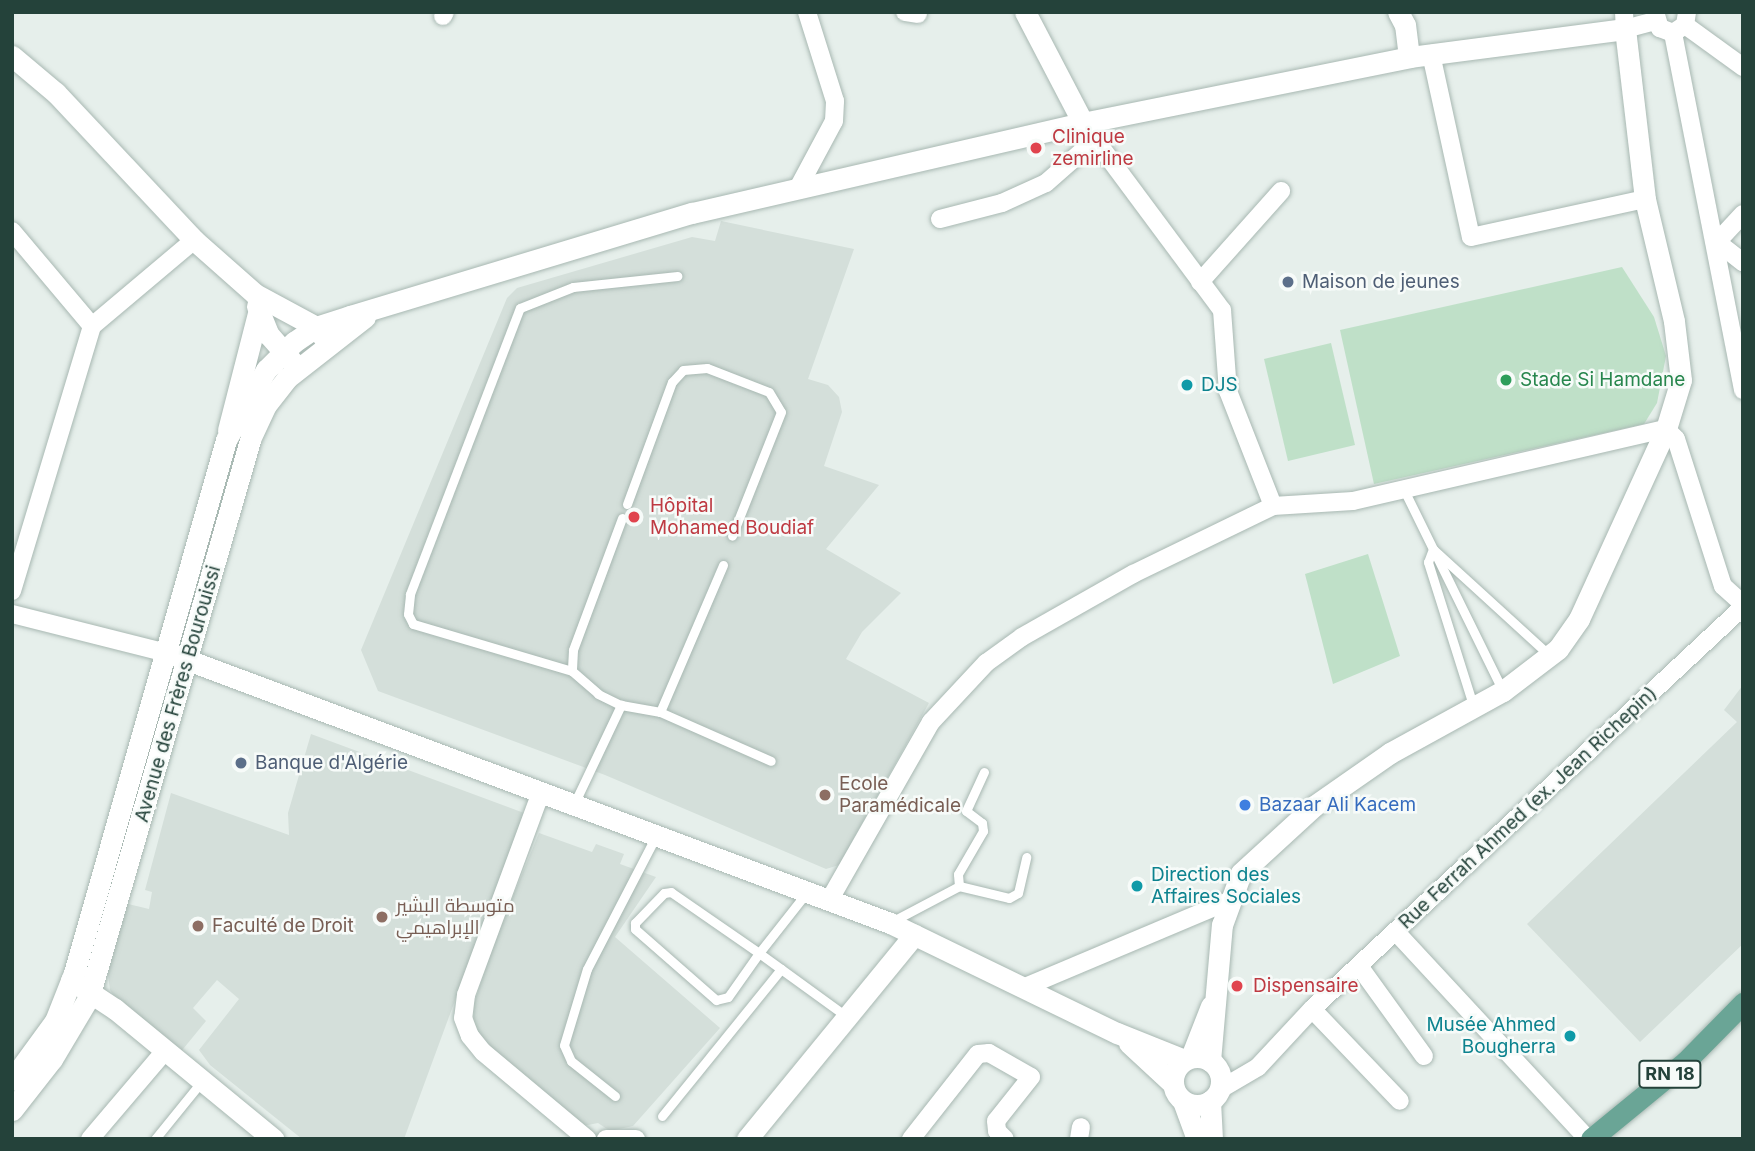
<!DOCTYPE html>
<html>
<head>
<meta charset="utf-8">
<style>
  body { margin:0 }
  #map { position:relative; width:1755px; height:1151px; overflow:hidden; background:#e6efeb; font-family:Inter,Cairo,sans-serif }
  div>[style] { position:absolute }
  .built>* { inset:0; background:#d4dfda }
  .green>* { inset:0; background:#bfe0c8 }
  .roads { filter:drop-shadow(0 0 2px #a8b8b2) drop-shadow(0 0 2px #a8b8b2) }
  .service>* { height:9px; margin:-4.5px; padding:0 4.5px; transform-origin:4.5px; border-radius:4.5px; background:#fff }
  .minor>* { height:18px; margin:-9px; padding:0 9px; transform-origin:9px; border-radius:9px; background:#fff }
  .tertiary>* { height:21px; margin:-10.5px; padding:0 10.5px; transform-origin:10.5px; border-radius:10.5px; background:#fff }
  .secondary>* { height:21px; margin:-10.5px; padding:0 10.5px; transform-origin:10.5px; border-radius:10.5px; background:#fff }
  .secondary>.ring { margin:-10.5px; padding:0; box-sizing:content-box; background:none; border:21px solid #fff; border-radius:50% }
  .primary>* { height:21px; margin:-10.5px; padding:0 10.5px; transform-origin:10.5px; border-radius:10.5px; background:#6aa596 }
  .dots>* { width:19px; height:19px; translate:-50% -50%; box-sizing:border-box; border:4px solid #f7fbf9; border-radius:50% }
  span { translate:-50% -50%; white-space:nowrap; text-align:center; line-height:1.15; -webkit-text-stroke:5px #f7fbf9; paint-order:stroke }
  .shield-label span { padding:2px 5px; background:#f7fbf9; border:2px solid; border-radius:5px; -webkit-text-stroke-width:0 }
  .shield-label { font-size:18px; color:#24423a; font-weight:700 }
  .health-label { font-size:19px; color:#be3a42 }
  .left { translate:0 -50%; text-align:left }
  .service-label { font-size:19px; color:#4e5e75 }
  .leisure-label { font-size:19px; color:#27864d }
  .culture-label { font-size:19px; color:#0d838f }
  .right { translate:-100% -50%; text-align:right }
  .street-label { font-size:19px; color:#24423a }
  .education-label { font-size:19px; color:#785e54 }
  .shop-label { font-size:19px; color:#366cbe }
  .frame { position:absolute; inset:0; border:14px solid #24423a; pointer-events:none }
</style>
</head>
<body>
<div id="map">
  <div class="built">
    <div style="clip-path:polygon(721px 221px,854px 249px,808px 379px,828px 385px,839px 397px,842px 412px,824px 466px,879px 485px,826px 549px,901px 593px,862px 632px,846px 659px,929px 703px,839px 865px,826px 869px,605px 775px,378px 691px,361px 650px,507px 298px,517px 288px,692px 237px,715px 241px)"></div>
    <div style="clip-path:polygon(1743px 685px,1743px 944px,1640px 1042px,1527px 924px,1737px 722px,1724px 710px)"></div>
    <div style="clip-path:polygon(311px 734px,524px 813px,404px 1139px,302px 1139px,210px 1065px,199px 1050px,239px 999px,217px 980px,193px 1008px,206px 1021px,179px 1054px,121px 1006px,110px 990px,107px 966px,124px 903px,149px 909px,152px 892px,145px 890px,171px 793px,289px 835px,288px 813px)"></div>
    <div style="clip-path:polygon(539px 833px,592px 852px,596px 844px,624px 854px,620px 864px,656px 877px,615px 937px,720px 1028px,633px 1126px,610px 1131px,598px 1123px,583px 1126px,484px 1043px,474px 1023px,473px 1006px,495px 940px)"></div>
  </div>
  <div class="green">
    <div style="clip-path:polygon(1622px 267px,1654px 317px,1666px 356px,1657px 403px,1644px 424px,1374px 484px,1340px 330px)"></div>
    <div style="clip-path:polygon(1331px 343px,1355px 445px,1288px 461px,1264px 359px)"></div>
    <div style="clip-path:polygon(1368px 554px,1400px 656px,1333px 684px,1305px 574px)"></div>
  </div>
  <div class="roads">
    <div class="service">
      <div style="left:1404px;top:490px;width:224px;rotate:63.8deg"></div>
      <div style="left:627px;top:504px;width:130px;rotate:-69.8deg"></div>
      <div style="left:672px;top:382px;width:16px;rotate:-47deg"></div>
      <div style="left:683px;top:370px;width:24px;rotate:-5deg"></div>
      <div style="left:707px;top:368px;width:66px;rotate:21.2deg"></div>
      <div style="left:769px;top:392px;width:23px;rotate:59deg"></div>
      <div style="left:781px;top:412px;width:133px;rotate:111.6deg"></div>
      <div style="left:622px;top:518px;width:141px;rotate:110.4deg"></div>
      <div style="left:573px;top:650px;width:21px;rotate:93deg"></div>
      <div style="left:572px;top:671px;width:35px;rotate:41deg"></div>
      <div style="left:598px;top:694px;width:25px;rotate:26deg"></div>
      <div style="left:621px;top:705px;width:40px;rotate:10deg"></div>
      <div style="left:660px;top:712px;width:160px;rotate:-66.8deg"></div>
      <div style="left:572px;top:671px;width:166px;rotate:-163.5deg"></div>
      <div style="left:413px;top:624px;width:11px;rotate:-117deg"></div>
      <div style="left:408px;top:614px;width:20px;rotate:-84deg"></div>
      <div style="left:410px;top:594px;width:306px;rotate:-69deg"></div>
      <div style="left:520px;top:308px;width:57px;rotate:-21.6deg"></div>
      <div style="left:573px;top:287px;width:105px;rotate:-6deg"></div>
      <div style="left:1473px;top:705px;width:150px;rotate:-107.5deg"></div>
      <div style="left:1428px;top:562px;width:14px;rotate:-69deg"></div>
      <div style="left:1433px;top:549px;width:157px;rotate:42.4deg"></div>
      <div style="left:660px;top:712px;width:121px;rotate:23.8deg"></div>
      <div style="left:574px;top:804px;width:110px;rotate:-64.6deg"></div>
      <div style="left:959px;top:886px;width:12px;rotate:-95deg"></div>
      <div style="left:958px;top:874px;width:50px;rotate:-59.8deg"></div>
      <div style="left:983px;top:831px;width:8px;rotate:-97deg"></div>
      <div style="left:982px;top:823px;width:20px;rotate:-143deg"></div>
      <div style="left:966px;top:811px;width:43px;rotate:-65.2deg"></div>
      <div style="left:893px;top:921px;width:75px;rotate:-27.9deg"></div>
      <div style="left:959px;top:886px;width:51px;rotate:13.5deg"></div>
      <div style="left:1009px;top:898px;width:10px;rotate:-29deg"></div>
      <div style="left:1018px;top:893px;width:37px;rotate:-77deg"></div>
      <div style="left:781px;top:969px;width:27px;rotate:-144deg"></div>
      <div style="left:759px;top:953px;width:107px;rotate:-145.3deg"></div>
      <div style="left:671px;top:892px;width:7px;rotate:172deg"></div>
      <div style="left:664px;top:893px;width:42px;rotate:134deg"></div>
      <div style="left:635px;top:923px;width:6px;rotate:90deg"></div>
      <div style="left:635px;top:929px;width:108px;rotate:41.2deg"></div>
      <div style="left:716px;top:1000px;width:12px;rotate:-14deg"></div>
      <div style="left:728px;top:997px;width:54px;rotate:-54.8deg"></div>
      <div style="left:759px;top:953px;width:78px;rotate:-51.8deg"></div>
      <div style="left:615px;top:1096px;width:56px;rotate:-141.5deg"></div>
      <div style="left:571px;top:1061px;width:17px;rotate:-114deg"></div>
      <div style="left:564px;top:1045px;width:79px;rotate:-73.2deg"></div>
      <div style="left:587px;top:969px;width:150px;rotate:-62.6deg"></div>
      <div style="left:662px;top:1116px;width:189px;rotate:-51deg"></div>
      <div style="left:781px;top:969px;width:82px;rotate:36deg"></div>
      <div style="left:155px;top:1139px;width:75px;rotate:-51deg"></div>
    </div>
    <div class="minor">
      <div style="left:905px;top:12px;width:13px;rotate:9deg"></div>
      <div style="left:1624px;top:12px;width:17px;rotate:87deg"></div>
      <div style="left:1625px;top:29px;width:31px;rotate:-15deg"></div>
      <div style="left:1655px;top:12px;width:17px;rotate:73deg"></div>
      <div style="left:1660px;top:28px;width:14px;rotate:21deg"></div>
      <div style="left:1673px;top:33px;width:14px;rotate:-34deg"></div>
      <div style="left:1685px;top:25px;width:13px;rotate:-81deg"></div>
      <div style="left:443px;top:16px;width:4px;rotate:-63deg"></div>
      <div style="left:1685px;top:25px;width:72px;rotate:35.9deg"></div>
      <div style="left:1673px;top:33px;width:364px;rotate:78.9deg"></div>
      <div style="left:1431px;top:54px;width:187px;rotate:77.7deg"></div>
      <div style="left:1471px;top:237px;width:178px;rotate:-12.3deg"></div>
      <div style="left:1083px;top:123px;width:233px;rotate:53.4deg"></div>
      <div style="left:1222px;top:310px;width:81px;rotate:85.8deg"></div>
      <div style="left:1228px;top:391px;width:123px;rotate:68.6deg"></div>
      <div style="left:797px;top:190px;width:78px;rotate:-61.8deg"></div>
      <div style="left:834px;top:121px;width:20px;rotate:-87deg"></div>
      <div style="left:835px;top:101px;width:93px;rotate:-107.5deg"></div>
      <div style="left:1743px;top:214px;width:38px;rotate:133deg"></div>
      <div style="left:1717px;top:242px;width:33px;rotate:38deg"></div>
      <div style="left:940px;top:219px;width:64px;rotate:-14.5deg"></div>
      <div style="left:1002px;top:203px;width:48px;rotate:-24.4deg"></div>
      <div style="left:1046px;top:183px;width:67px;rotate:-41.3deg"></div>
      <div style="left:12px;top:231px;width:124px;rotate:49.9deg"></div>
      <div style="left:1200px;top:282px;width:122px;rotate:-48.3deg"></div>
      <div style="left:12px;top:591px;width:277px;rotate:-73.2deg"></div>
      <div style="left:92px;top:326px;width:133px;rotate:-40.1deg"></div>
      <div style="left:12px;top:614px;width:160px;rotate:14.1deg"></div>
      <div style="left:541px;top:792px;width:216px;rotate:110.3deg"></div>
      <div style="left:466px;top:995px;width:23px;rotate:97deg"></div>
      <div style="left:463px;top:1018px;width:19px;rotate:69deg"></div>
      <div style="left:470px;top:1036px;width:21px;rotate:51deg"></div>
      <div style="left:483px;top:1052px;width:136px;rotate:39.9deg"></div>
      <div style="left:830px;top:899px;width:204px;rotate:-60.3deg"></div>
      <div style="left:931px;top:722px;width:81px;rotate:-47deg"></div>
      <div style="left:986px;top:663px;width:44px;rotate:-35.8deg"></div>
      <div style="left:1022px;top:637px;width:128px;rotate:-29.6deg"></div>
      <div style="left:1133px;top:574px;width:156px;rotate:-25.9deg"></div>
      <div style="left:1273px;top:506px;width:80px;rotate:-3.6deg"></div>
      <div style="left:1353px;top:501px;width:321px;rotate:-13deg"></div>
      <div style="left:1666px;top:429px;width:14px;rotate:45deg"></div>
      <div style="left:1676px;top:439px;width:154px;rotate:72.3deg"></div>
      <div style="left:1723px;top:586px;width:27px;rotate:42deg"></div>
      <div style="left:1396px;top:932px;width:282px;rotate:47.2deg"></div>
      <div style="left:1359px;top:966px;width:111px;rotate:54.2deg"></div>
      <div style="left:1025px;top:987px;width:218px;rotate:-22.9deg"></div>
      <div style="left:1312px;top:1009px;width:127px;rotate:46.3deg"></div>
      <div style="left:1219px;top:1090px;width:45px;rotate:-30.5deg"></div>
      <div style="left:1258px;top:1067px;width:79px;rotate:-47deg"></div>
      <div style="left:1312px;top:1009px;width:589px;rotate:-43.01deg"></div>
      <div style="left:90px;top:1139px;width:116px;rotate:-49.6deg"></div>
      <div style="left:606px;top:1139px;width:30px"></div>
      <div style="left:911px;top:1139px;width:108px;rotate:-51.8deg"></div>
      <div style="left:978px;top:1054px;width:11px;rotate:-5deg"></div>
      <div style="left:989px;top:1053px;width:48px;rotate:29.7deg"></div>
      <div style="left:1031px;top:1077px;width:56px;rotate:128.5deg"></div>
      <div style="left:996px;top:1121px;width:10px;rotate:84deg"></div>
      <div style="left:997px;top:1131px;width:11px;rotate:45deg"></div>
      <div style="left:1079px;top:1139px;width:12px;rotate:-81deg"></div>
    </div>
    <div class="tertiary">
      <div style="left:1025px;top:12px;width:125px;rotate:62.4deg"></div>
      <div style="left:12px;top:56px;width:57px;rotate:40.1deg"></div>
      <div style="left:56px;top:93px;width:202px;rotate:46.8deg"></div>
      <div style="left:194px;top:240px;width:81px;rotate:41.5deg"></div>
      <div style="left:255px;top:294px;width:69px;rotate:28.4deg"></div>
      <div style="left:316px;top:327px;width:17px;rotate:54deg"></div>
      <div style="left:257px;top:306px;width:31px;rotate:68deg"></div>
      <div style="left:269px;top:335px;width:41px;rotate:48.9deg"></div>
      <div style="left:228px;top:430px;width:121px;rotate:-75.6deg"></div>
      <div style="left:169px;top:653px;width:770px;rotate:20.53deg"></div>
      <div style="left:890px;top:923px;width:252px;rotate:25.9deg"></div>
      <div style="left:1117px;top:1033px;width:72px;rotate:21.9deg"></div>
      <div style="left:71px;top:980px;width:53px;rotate:33.4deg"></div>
      <div style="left:115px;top:1009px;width:205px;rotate:39.4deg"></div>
      <div style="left:1129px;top:1043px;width:59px;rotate:42.9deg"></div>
      <div style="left:747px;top:1139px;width:264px;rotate:-50.7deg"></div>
    </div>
    <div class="secondary">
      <div class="ring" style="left:1173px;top:1057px;width:27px;height:27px"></div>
      <div style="left:1191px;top:1057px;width:55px;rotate:-68.6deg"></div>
      <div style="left:1210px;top:1061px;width:137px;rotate:-85deg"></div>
      <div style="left:1222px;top:925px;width:55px;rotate:-69.9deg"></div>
      <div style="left:1241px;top:873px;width:99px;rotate:-42.5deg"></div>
      <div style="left:1314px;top:806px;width:93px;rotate:-34.9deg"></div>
      <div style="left:1390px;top:753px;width:129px;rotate:-28.8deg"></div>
      <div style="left:1503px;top:691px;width:69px;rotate:-37.4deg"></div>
      <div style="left:1558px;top:649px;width:37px;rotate:-55deg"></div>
      <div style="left:1579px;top:619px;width:209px;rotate:-65.4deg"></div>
      <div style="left:1666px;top:429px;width:51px;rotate:-73deg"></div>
      <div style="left:1681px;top:380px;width:59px;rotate:-96.8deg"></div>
      <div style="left:1674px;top:321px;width:125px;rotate:-103.4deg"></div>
      <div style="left:1645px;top:199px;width:171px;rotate:-96.7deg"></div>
      <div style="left:1625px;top:29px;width:218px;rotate:172.6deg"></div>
      <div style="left:1409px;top:57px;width:32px;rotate:-97deg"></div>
      <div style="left:1405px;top:25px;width:15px;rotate:-118deg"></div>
      <div style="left:12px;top:1080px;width:73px;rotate:-53.9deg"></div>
      <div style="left:55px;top:1021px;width:52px;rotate:-68.4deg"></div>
      <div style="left:74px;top:973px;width:554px;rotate:-74.08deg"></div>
      <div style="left:226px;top:440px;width:81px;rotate:-60.3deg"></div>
      <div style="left:266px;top:370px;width:40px;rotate:-45deg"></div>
      <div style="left:294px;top:342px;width:27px;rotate:-34deg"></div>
      <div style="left:316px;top:327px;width:36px;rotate:-18deg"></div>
      <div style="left:350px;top:316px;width:357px;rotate:-16.8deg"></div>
      <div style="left:692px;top:213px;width:401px;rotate:-13deg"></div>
      <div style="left:1083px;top:123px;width:333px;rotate:-11.4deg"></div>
      <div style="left:1183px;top:1101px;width:40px;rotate:69.8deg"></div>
      <div style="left:1210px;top:1101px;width:38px;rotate:87deg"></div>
      <div style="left:12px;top:1110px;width:65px;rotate:-51.9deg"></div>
      <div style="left:52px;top:1059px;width:72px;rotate:-59.2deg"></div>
      <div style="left:89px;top:997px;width:583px;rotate:-73.87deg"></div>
      <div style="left:251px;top:437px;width:35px;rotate:-65deg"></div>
      <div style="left:266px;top:405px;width:34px;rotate:-52deg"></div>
      <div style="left:287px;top:378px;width:99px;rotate:-38deg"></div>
    </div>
    <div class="primary">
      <div style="left:1591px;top:1139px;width:122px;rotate:-39.3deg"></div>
      <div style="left:1685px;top:1062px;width:83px;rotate:-45.5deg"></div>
    </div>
  </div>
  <div class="dots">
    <div style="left:1036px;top:148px;background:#e0444e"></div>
    <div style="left:1288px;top:282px;background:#5c6f8a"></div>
    <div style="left:1506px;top:380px;background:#2e9e5b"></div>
    <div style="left:1187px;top:385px;background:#0f9aa8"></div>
    <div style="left:634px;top:517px;background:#e0444e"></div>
    <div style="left:241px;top:763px;background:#5c6f8a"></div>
    <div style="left:825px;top:795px;background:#8d6e63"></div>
    <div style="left:1245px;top:805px;background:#3f7fe0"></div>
    <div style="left:1137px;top:886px;background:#0f9aa8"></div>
    <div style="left:382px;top:917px;background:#8d6e63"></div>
    <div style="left:198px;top:926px;background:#8d6e63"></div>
    <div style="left:1237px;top:986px;background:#e0444e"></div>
    <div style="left:1570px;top:1036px;background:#0f9aa8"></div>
  </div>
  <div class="shield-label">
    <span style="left:1670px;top:1074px">RN 18</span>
  </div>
  <div class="health-label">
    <span class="left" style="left:1052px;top:148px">Clinique<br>zemirline</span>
    <span class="left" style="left:650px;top:517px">Hôpital<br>Mohamed Boudiaf</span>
    <span class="left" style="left:1253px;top:986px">Dispensaire</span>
  </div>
  <div class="service-label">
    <span class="left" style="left:1302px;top:282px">Maison de jeunes</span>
    <span class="left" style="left:255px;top:763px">Banque d'Algérie</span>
  </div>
  <div class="leisure-label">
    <span class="left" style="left:1520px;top:380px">Stade Si Hamdane</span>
  </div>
  <div class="culture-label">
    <span class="left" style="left:1201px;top:385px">DJS</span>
    <span class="left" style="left:1151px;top:886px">Direction des<br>Affaires Sociales</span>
    <span class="right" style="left:1556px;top:1036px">Musée Ahmed<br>Bougherra</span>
  </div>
  <div class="street-label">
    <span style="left:178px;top:694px;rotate:-74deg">Avenue des Frères Bourouissi</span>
    <span style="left:1528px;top:808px;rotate:-43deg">Rue Ferrah Ahmed (ex. Jean Richepin)</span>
  </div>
  <div class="education-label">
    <span class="left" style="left:839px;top:795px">Ecole<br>Paramédicale</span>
    <span class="left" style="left:396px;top:917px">متوسطة البشير<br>الإبراهيمي</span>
    <span class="left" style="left:212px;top:926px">Faculté de Droit</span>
  </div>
  <div class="shop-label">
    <span class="left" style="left:1259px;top:805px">Bazaar Ali Kacem</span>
  </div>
  <div class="frame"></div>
</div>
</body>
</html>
